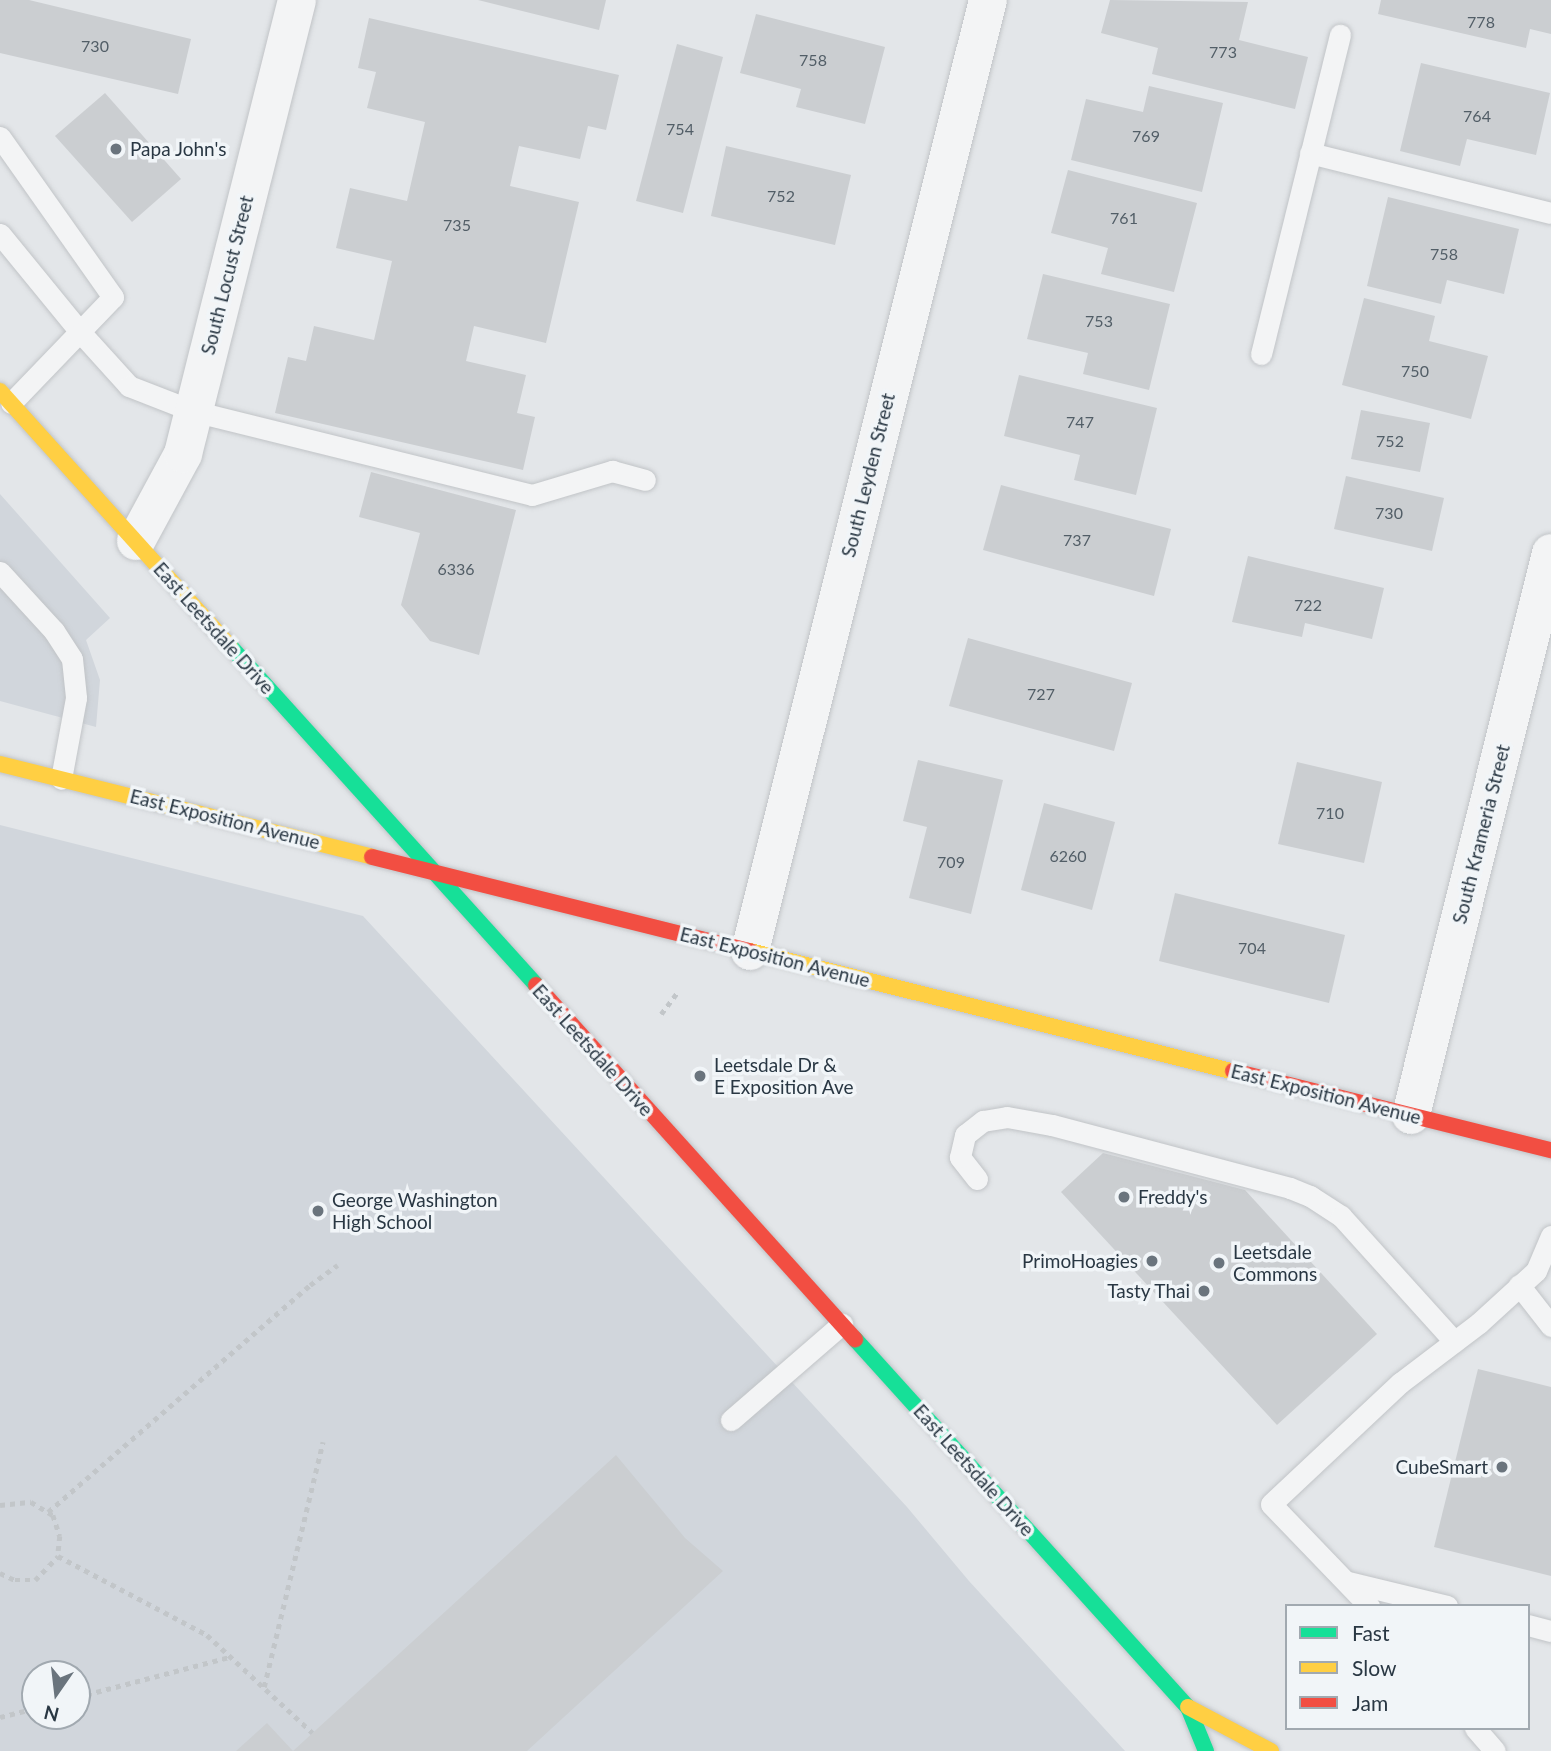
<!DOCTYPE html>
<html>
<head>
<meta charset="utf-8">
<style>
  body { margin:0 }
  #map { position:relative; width:1551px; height:1751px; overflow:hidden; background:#e3e6e9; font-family:Lato,sans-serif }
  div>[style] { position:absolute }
  .built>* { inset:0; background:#d1d6dc }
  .building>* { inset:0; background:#cbced1 }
  .path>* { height:4.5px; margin-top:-2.25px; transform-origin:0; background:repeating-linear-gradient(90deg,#c2c6c9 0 5px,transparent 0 10px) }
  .roads { filter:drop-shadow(0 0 2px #c1c4c7) drop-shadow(0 0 2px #c1c4c7) }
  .lane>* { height:21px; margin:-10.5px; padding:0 10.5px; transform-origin:10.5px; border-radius:10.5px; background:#f3f4f5 }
  .street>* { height:38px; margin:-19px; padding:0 19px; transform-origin:19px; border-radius:19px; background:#f3f4f5 }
  .fast>* { height:16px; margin:-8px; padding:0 8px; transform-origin:8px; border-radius:8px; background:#16e098 }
  .slow>* { height:16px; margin:-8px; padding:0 8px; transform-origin:8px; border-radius:8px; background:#ffcf43 }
  .jam>* { height:16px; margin:-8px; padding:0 8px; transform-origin:8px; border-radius:8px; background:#f24e42 }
  .dots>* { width:19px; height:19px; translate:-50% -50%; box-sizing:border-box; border:4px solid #f1f5f8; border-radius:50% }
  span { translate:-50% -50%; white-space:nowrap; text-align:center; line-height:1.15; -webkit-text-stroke:7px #f1f5f8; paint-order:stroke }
  .number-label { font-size:16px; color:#525e67 }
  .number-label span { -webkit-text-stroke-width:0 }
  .poi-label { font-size:19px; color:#293743 }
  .left { translate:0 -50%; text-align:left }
  .right { translate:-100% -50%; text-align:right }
  .street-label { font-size:19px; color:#293743 }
  .legend { position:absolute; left:1285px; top:1604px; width:245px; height:126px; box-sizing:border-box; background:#f1f5f8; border:2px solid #a1a9b0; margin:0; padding:9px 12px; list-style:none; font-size:21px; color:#293743 }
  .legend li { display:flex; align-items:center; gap:14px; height:35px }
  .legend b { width:35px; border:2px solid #a1a9b0 }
  .north { position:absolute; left:21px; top:1660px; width:70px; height:70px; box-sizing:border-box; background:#f1f5f8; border:2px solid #a1a9b0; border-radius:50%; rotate:194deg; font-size:19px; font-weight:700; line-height:28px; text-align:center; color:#293743 }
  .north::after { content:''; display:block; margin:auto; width:24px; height:32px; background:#6a747d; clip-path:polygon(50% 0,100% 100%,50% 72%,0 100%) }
</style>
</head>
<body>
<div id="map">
  <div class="built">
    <div style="clip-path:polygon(0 494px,110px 618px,86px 640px,100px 680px,96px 727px,0 701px)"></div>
    <div style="clip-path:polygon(evenodd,0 825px,363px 916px,907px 1507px,969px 1581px,1125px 1751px,0 1751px,0 825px,35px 1674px,77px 1674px,77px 1716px,35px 1716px,35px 1674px)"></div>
  </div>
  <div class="building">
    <div style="clip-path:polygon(0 0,29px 0,191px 39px,178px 94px,0 53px)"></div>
    <div style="clip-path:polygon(478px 0,606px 0,599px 30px)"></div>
    <div style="clip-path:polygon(1110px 0,1248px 2px,1239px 40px,1308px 57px,1295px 109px,1152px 74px,1158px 48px,1101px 33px)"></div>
    <div style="clip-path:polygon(1381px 0,1551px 0,1551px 34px,1530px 29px,1526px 48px,1378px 14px)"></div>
    <div style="clip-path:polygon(756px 14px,885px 47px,865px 124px,796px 107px,801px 89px,740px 73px)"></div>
    <div style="clip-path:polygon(369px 18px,619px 75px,606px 130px,588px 126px,580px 159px,519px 146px,510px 186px,579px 202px,546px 343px,474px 326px,466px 361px,526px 375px,517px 413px,535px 417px,523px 470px,275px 413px,288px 357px,306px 361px,314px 326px,374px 340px,392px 261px,336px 248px,350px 188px,407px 201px,425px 122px,367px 108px,376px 72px,358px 68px)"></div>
    <div style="clip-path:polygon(677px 44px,723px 57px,683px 213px,636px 201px)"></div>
    <div style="clip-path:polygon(1421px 63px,1550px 93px,1536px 155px,1467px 139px,1460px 166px,1400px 151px)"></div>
    <div style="clip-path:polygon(1149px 86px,1223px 103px,1202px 192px,1071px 160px,1086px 99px,1143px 112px)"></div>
    <div style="clip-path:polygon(105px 93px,181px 179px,132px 222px,55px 136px)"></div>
    <div style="clip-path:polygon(726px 146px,851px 175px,835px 245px,711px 216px)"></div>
    <div style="clip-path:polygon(1068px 170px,1197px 203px,1174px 292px,1101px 274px,1108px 248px,1051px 233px)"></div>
    <div style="clip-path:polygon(1388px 197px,1519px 229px,1504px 294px,1447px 280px,1441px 304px,1367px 286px)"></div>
    <div style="clip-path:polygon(1043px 274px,1170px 304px,1149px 390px,1083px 374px,1088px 353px,1027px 339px)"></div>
    <div style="clip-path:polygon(1364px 298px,1435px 316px,1429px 341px,1488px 356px,1471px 419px,1342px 385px)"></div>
    <div style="clip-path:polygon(1019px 375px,1157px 408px,1136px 495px,1074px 480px,1080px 455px,1004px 436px)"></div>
    <div style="clip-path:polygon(1361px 410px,1430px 423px,1420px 472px,1351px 459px)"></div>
    <div style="clip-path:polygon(371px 472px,516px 510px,479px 655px,430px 641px,401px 605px,420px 533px,359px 517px)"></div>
    <div style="clip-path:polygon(1346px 476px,1444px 498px,1432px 551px,1334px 529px)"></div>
    <div style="clip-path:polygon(1001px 485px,1171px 529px,1154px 596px,983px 550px)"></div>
    <div style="clip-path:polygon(1248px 556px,1384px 588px,1372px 639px,1305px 623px,1302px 637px,1232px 622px)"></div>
    <div style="clip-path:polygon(968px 638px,1132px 683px,1114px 751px,949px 706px)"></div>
    <div style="clip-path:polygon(918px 760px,1003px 780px,971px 914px,909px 898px,927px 827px,903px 821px)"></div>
    <div style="clip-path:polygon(1297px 762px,1382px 782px,1364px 863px,1278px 844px)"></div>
    <div style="clip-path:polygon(1044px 803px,1115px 822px,1092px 910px,1021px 890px)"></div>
    <div style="clip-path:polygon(1175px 893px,1345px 935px,1329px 1003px,1159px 961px)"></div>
    <div style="clip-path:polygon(1103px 1153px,1245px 1190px,1377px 1334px,1277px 1425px,1061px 1192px)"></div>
    <div style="clip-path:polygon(1478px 1369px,1551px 1387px,1551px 1576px,1434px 1547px)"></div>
    <div style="clip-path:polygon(616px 1455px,685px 1538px,723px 1571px,527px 1751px,236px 1751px,267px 1723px,293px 1751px)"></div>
  </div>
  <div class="path">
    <div style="left:661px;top:1014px;width:26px;rotate:-53deg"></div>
    <div style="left:0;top:1505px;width:31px;rotate:-6deg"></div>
    <div style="left:31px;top:1502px;width:26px;rotate:31deg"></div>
    <div style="left:53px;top:1515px;width:22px;rotate:72deg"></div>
    <div style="left:60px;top:1536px;width:20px;rotate:96deg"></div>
    <div style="left:48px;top:1512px;width:347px;rotate:-40.9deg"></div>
    <div style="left:310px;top:1285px;width:34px;rotate:-36deg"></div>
    <div style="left:0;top:1573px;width:17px;rotate:25deg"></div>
    <div style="left:15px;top:1580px;width:20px"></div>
    <div style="left:35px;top:1580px;width:33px;rotate:-46deg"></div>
    <div style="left:58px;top:1556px;width:169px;rotate:27.9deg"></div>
    <div style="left:207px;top:1635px;width:144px;rotate:42.8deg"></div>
    <div style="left:264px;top:1687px;width:252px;rotate:-76.5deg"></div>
    <div style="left:77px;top:1697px;width:158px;rotate:-14.7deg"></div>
    <div style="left:0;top:1717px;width:36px;rotate:-14deg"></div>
  </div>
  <div class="roads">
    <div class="lane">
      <div style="left:0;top:137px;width:196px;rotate:54.8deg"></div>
      <div style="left:113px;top:297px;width:147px;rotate:133.9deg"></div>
      <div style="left:1310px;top:153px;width:248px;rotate:14deg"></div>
      <div style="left:0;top:234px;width:128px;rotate:50.7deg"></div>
      <div style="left:81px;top:333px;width:72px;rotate:47.8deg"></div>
      <div style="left:129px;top:386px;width:69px;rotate:21.3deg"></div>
      <div style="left:193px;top:411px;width:349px;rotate:13.9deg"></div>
      <div style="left:532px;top:495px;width:84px;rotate:-16.7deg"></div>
      <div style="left:612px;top:471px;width:34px;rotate:15deg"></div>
      <div style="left:1261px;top:354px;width:329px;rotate:-76.1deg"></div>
      <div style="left:0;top:572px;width:80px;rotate:47.5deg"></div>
      <div style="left:54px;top:631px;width:33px;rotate:57deg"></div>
      <div style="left:72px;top:659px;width:39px;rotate:84deg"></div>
      <div style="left:76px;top:698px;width:82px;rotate:100.5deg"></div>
      <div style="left:977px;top:1179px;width:28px;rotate:-128deg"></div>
      <div style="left:960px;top:1157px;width:23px;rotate:-77deg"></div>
      <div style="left:965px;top:1135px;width:23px;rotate:-38deg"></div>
      <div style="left:983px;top:1121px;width:24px;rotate:-9deg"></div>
      <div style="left:1007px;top:1117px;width:46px;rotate:10.1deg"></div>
      <div style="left:1052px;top:1125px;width:246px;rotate:14.8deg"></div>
      <div style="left:1290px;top:1188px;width:22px;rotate:22deg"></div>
      <div style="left:1310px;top:1196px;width:37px;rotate:33deg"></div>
      <div style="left:1341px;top:1216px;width:169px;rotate:47.9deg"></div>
      <div style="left:1519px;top:1285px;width:52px;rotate:52deg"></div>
      <div style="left:731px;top:1420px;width:147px;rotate:-40.9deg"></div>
      <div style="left:1348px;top:1582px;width:102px;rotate:13.6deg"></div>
      <div style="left:1369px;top:1606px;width:141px;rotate:-133.9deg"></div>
      <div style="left:1271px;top:1504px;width:177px;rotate:-43.2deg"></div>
      <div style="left:1400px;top:1383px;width:99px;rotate:-37.2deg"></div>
      <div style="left:1479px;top:1323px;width:77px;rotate:-42.4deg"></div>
      <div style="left:1536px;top:1271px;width:38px;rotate:-67deg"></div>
      <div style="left:1528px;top:1625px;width:24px;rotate:15deg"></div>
      <div style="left:1475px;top:1728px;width:30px;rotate:49deg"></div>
    </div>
    <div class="street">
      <div style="left:136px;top:541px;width:99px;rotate:-61.6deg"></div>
      <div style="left:183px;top:454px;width:468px;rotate:-75.9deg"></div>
      <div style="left:750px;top:951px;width:980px;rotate:-75.95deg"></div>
      <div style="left:1411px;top:1115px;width:579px;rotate:-76.01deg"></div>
    </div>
    <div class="fast">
      <div style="left:230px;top:646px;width:457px;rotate:47.9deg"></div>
      <div style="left:855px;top:1339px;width:496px;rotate:47.9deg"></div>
      <div style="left:1188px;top:1707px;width:48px;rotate:67.8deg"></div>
    </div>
    <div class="slow">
      <div style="left:0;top:391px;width:343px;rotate:48deg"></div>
      <div style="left:0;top:764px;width:383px;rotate:14deg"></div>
      <div style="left:750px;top:951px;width:498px;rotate:14deg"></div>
      <div style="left:1188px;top:1707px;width:94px;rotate:27.9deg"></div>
    </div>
    <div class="jam">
      <div style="left:372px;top:857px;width:390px;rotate:14deg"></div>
      <div style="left:536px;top:985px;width:477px;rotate:48deg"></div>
      <div style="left:1233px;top:1071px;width:328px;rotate:14deg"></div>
    </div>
  </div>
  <div class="dots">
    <div style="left:116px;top:149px;background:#6a747d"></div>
    <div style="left:700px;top:1076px;background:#6a747d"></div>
    <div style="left:1124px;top:1197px;background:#6a747d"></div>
    <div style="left:318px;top:1211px;background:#6a747d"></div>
    <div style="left:1152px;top:1261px;background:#6a747d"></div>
    <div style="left:1219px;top:1263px;background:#6a747d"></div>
    <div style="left:1204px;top:1291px;background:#6a747d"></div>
    <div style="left:1502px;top:1467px;background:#6a747d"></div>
  </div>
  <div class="number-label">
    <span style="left:1481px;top:22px">778</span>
    <span style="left:95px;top:46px">730</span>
    <span style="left:1223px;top:52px">773</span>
    <span style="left:813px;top:60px">758</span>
    <span style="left:1477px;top:116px">764</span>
    <span style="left:680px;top:129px">754</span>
    <span style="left:1146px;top:136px">769</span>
    <span style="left:781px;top:196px">752</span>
    <span style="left:1124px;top:218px">761</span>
    <span style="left:457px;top:225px">735</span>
    <span style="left:1444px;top:254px">758</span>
    <span style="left:1099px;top:321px">753</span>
    <span style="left:1415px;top:371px">750</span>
    <span style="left:1080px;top:422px">747</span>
    <span style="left:1390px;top:441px">752</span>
    <span style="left:1389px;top:513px">730</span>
    <span style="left:1077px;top:540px">737</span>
    <span style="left:456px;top:569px">6336</span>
    <span style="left:1308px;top:605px">722</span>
    <span style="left:1041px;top:694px">727</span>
    <span style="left:1330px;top:813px">710</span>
    <span style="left:1068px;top:856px">6260</span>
    <span style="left:951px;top:862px">709</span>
    <span style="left:1252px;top:948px">704</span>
  </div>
  <div class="poi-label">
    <span class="left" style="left:130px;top:149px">Papa John's</span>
    <span class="left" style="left:714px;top:1076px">Leetsdale Dr &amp;<br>E Exposition Ave</span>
    <span class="left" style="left:1138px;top:1197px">Freddy's</span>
    <span class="left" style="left:332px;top:1211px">George Washington<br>High School</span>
    <span class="left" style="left:1233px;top:1263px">Leetsdale<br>Commons</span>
    <span class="right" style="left:1138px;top:1261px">PrimoHoagies</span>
    <span class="right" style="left:1190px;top:1291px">Tasty Thai</span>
    <span class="right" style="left:1488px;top:1467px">CubeSmart</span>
  </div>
  <div class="street-label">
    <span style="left:227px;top:275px;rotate:-76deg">South Locust Street</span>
    <span style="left:868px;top:475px;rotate:-76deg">South Leyden Street</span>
    <span style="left:214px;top:628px;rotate:48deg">East Leetsdale Drive</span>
    <span style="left:225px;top:819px;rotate:14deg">East Exposition Avenue</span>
    <span style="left:1481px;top:834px;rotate:-76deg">South Krameria Street</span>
    <span style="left:775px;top:957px;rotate:14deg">East Exposition Avenue</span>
    <span style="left:593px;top:1050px;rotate:48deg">East Leetsdale Drive</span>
    <span style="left:1326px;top:1094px;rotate:14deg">East Exposition Avenue</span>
    <span style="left:974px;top:1470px;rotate:48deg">East Leetsdale Drive</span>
  </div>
  <ul class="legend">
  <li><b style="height:9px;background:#16e098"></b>Fast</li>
  <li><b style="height:9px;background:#ffcf43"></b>Slow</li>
  <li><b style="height:9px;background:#f24e42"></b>Jam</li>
  </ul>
  <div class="north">N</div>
</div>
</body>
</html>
